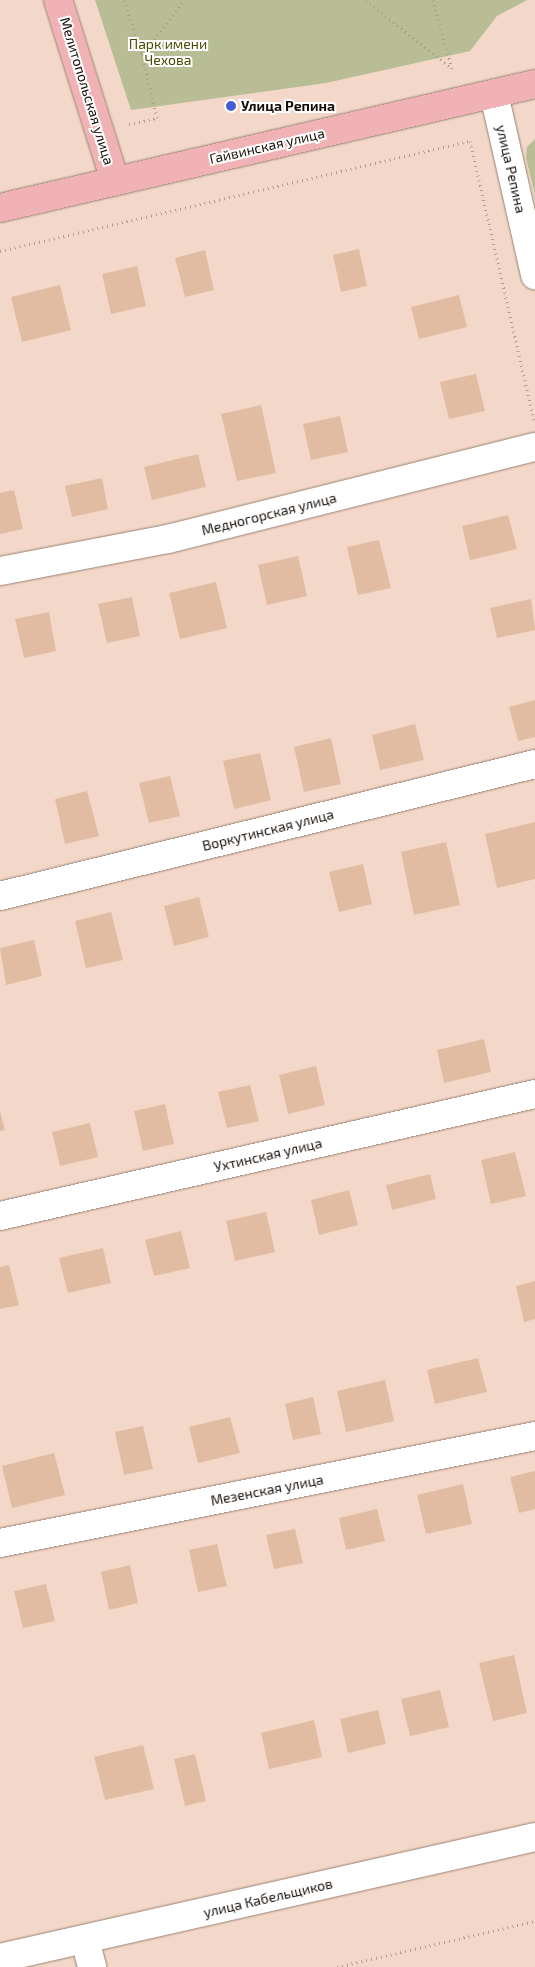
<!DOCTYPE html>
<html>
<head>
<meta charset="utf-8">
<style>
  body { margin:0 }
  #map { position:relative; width:535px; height:1967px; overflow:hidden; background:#f3d8c9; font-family:"Exo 2",sans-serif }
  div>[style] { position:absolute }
  .green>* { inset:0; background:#b8bd96 }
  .building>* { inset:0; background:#e1bca2 }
  .path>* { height:3px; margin-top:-1.5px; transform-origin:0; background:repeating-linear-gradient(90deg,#b09b8f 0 1px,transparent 0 5px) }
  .roads { filter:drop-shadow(0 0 1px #9a8274) drop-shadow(0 0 1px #9a8274) }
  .minor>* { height:28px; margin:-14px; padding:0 14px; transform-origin:14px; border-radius:14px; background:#fff }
  .major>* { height:28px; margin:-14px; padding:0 14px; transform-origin:14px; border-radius:14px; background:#f0b2b4 }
  .dots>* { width:14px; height:14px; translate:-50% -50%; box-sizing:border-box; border:2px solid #fff; border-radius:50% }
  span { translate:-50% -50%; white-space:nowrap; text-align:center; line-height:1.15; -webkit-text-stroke:4px #fff; paint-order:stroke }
  .park-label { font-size:14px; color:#474b03 }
  .street-label { font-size:14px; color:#170f09 }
  .poi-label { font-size:14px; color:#170f09; font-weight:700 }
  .left { translate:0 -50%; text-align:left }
</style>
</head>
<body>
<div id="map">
  <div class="green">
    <div style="clip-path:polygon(95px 0,527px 0,497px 16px,470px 51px,326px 83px,131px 110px)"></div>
    <div style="clip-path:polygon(535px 139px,535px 195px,526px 158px,527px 147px)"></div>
  </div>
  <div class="building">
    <div style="clip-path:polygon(359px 249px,367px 286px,341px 292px,333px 255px)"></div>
    <div style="clip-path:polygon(205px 250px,214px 290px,185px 297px,175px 258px)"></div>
    <div style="clip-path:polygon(137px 266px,146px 306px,111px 314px,102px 274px)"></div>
    <div style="clip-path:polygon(60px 285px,71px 330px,22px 342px,11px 297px)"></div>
    <div style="clip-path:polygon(459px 295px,467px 327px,419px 339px,411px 307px)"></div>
    <div style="clip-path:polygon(476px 374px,485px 411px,449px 419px,440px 382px)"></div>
    <div style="clip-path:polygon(261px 405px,276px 473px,237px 481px,221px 414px)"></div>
    <div style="clip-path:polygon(340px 416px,348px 452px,311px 460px,303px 424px)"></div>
    <div style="clip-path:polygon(198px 454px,206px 487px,152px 500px,144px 467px)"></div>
    <div style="clip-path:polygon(102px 478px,108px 509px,72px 517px,65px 486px)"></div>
    <div style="clip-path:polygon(14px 490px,23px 529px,0 534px,0 493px)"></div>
    <div style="clip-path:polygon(508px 515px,517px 549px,470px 560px,462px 526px)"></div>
    <div style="clip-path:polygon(379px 540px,391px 588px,358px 595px,347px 547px)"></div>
    <div style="clip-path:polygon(298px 556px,307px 596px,267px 605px,258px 565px)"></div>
    <div style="clip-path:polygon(216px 582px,227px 628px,180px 639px,169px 593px)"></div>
    <div style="clip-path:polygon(132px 597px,140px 636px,107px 643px,98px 604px)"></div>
    <div style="clip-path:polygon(531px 599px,535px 630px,497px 638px,490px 608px)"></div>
    <div style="clip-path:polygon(49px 612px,56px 651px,24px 658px,15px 619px)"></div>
    <div style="clip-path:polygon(535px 700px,535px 737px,518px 741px,509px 707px)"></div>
    <div style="clip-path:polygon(415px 724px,424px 760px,380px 770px,372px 735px)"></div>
    <div style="clip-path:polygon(331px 738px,341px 784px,304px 792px,294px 747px)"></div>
    <div style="clip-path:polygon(260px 753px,271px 800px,234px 809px,223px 761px)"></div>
    <div style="clip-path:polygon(170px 776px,180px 816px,149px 823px,139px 783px)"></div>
    <div style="clip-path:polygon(87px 791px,99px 836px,65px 844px,55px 799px)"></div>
    <div style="clip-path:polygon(535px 822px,535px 879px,497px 888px,485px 834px)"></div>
    <div style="clip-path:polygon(446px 842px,460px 905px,414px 915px,401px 852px)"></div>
    <div style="clip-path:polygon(363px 864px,372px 904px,339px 912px,329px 872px)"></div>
    <div style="clip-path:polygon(199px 897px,209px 937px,174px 946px,164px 906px)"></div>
    <div style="clip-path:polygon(111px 912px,123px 960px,86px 968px,75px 921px)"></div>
    <div style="clip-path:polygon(34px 940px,42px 976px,6px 985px,0 948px)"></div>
    <div style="clip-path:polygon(484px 1039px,491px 1072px,444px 1083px,437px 1050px)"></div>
    <div style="clip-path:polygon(316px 1066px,325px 1105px,288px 1114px,279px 1075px)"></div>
    <div style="clip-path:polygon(250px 1085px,259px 1121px,227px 1128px,218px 1092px)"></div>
    <div style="clip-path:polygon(165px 1104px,174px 1144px,143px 1151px,134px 1111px)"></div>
    <div style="clip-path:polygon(0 1111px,5px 1130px,0 1131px)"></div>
    <div style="clip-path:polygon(90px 1123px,98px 1157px,60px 1166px,52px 1132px)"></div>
    <div style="clip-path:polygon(515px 1152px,526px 1196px,491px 1204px,481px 1160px)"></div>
    <div style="clip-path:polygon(430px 1174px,436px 1199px,392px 1210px,386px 1185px)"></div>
    <div style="clip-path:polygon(349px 1190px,358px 1225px,319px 1235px,311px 1200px)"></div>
    <div style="clip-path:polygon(266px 1212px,275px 1252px,235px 1261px,226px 1221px)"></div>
    <div style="clip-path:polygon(181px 1231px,190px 1268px,154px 1276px,145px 1240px)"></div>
    <div style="clip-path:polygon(103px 1248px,111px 1283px,68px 1293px,59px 1258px)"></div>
    <div style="clip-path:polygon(9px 1265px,19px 1305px,0 1309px,0 1267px)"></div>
    <div style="clip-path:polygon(535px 1281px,535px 1319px,524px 1322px,516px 1286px)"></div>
    <div style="clip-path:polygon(478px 1358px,487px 1392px,435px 1404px,427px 1370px)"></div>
    <div style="clip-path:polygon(385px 1380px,394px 1421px,346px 1432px,337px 1391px)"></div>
    <div style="clip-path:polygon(313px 1397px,321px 1434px,293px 1440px,285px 1404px)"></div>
    <div style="clip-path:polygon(230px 1417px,240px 1453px,198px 1463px,189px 1427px)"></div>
    <div style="clip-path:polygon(143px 1426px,153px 1469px,124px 1475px,115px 1432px)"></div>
    <div style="clip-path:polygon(54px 1453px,65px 1495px,12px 1508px,2px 1466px)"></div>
    <div style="clip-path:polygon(535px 1471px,535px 1509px,519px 1513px,510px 1477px)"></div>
    <div style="clip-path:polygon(463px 1484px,472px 1524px,426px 1534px,417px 1495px)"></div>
    <div style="clip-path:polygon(377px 1509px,385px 1541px,346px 1550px,339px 1518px)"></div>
    <div style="clip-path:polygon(295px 1529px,303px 1563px,274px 1569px,266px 1535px)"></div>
    <div style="clip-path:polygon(217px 1544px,227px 1586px,198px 1592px,189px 1550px)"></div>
    <div style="clip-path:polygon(130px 1565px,138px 1603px,109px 1610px,101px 1572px)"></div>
    <div style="clip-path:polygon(46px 1584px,55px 1621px,23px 1628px,14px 1591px)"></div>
    <div style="clip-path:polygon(514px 1655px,527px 1713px,493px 1721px,479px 1663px)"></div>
    <div style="clip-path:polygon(440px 1690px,449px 1727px,410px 1736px,401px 1699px)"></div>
    <div style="clip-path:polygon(378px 1710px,386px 1744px,348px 1753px,340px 1719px)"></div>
    <div style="clip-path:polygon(314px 1720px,322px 1757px,269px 1769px,261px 1733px)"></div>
    <div style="clip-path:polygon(143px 1745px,154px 1789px,105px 1800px,94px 1757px)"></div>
    <div style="clip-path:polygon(195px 1754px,206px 1801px,185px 1806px,174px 1759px)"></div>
  </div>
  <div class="path">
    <div style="left:124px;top:0;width:58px;rotate:71.9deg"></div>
    <div style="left:366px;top:0;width:110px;rotate:38.7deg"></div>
    <div style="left:433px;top:0;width:72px;rotate:74.6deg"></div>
    <div style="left:129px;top:124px;width:29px;rotate:-12deg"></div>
    <div style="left:157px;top:118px;width:65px;rotate:-103.4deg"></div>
    <div style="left:142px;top:55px;width:69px;rotate:-52.6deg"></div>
    <div style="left:0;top:251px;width:483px;rotate:-13.2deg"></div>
    <div style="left:470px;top:141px;width:287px;rotate:77.1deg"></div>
    <div style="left:337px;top:1967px;width:203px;rotate:-13.1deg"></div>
  </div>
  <div class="roads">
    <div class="minor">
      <div style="left:494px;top:94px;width:186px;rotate:77.2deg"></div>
      <div style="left:0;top:571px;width:171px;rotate:-10.8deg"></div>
      <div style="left:168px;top:539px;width:378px;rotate:-14.1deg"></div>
      <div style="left:0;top:896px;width:551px;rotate:-13.86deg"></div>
      <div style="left:0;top:1216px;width:549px;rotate:-12.85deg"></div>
      <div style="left:0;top:1543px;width:546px;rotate:-11.31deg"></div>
      <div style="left:85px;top:1940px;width:28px;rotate:75deg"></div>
      <div style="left:0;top:1958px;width:549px;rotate:-12.74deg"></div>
    </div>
    <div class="major">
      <div style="left:58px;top:0;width:190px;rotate:72.5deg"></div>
      <div style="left:0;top:208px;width:549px;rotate:-13.05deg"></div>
    </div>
  </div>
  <div class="dots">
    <div style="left:231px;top:106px;background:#455dd1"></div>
  </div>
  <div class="park-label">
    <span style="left:168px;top:52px">Парк имени<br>Чехова</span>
  </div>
  <div class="street-label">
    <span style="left:87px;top:91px;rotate:73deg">Мелитопольская улица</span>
    <span style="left:267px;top:146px;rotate:-13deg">Гайвинская улица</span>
    <span style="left:511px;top:169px;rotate:77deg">улица Репина</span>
    <span style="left:269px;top:514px;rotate:-14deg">Медногорская улица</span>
    <span style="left:268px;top:830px;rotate:-14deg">Воркутинская улица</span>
    <span style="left:268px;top:1155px;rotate:-13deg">Ухтинская улица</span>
    <span style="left:267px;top:1490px;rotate:-11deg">Мезенская улица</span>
    <span style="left:268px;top:1898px;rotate:-13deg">улица Кабельщиков</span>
  </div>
  <div class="poi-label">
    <span class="left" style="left:241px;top:106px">Улица Репина</span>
  </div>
</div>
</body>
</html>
